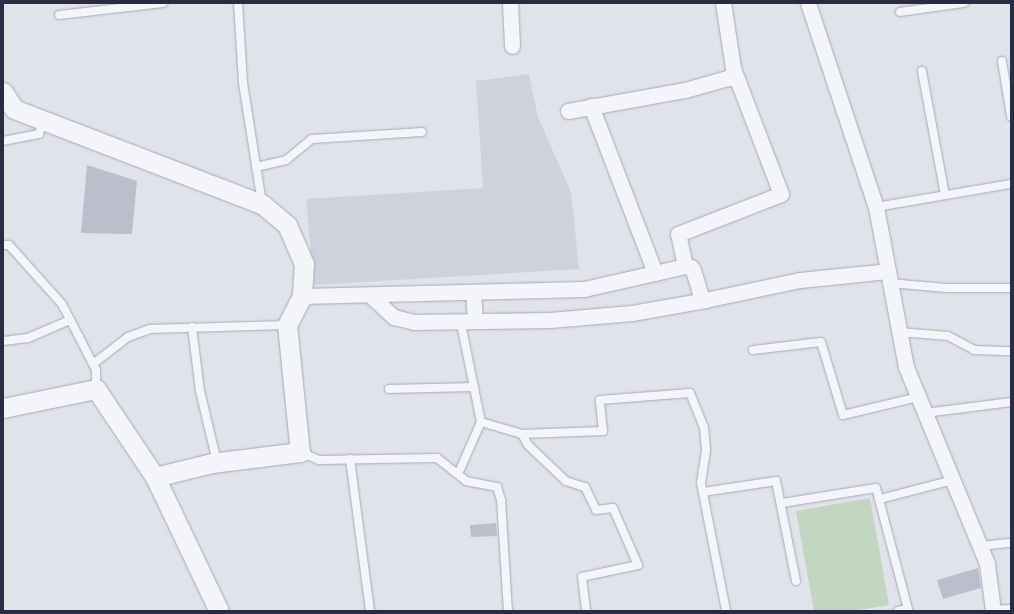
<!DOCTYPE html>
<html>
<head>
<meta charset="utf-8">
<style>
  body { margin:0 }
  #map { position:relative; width:1014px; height:614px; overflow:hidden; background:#e1e3eb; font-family:Overpass,sans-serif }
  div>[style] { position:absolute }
  .built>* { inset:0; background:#cfd2dd }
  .green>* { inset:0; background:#c3d6c2 }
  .building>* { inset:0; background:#bbbecb }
  .roads { filter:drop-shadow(0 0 1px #a6a9b6) drop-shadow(0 0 1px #a6a9b6) }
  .service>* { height:8px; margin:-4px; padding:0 4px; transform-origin:4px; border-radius:4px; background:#f4f5f9 }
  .minor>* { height:15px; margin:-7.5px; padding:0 7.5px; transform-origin:7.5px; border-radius:7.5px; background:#f4f5f9 }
  .tertiary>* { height:19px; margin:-9.5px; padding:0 9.5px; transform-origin:9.5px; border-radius:9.5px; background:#f4f5f9 }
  span { translate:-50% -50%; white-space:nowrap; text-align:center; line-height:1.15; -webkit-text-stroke:3px #f1f3f8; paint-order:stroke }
  .frame { position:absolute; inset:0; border:4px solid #282d44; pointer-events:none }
</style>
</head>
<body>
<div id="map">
  <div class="built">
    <div style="clip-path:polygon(529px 74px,538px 117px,571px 192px,579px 269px,314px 285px,306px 199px,483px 188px,476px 81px)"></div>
  </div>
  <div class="green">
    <div style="clip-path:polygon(870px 498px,889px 605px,853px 611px,814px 611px,796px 511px)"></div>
  </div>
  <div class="building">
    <div style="clip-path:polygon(87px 165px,137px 181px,132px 234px,81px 233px)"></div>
    <div style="clip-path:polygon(496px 523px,497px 536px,471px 537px,470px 525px)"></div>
    <div style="clip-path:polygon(978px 568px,981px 588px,943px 599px,937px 580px)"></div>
  </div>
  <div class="roads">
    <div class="service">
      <div style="left:238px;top:3px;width:80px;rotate:86.4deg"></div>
      <div style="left:243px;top:83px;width:121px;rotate:81deg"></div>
      <div style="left:900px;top:12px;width:65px;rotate:-8deg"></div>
      <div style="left:59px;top:15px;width:105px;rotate:-6.6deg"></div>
      <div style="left:1002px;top:61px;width:56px;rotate:80.7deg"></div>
      <div style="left:922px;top:71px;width:126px;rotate:79.5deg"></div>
      <div style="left:3px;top:141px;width:37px;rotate:-11deg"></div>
      <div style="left:39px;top:134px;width:15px;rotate:-74deg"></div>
      <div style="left:256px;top:167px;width:31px;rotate:-13deg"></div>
      <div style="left:286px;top:160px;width:33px;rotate:-39deg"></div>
      <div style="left:312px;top:139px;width:110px;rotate:-3.6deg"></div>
      <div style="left:876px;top:207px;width:137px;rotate:-9.7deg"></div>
      <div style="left:3px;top:245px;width:6px"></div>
      <div style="left:9px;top:245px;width:79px;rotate:48.1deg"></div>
      <div style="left:62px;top:304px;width:74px;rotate:62.7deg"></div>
      <div style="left:96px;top:370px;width:19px;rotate:90deg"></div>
      <div style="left:890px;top:283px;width:56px;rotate:5.1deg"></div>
      <div style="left:946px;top:288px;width:65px"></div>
      <div style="left:192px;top:327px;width:64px;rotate:82.9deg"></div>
      <div style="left:200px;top:391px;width:73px;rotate:76.5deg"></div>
      <div style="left:899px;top:332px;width:49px;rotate:4.7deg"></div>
      <div style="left:948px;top:336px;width:30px;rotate:28deg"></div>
      <div style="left:974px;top:350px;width:37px;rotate:2deg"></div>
      <div style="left:3px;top:341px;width:25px;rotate:-7deg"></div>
      <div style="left:28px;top:338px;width:46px;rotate:-23.2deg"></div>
      <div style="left:753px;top:350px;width:68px;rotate:-6.7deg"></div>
      <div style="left:821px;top:342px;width:76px;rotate:73.2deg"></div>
      <div style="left:843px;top:415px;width:77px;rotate:-13.5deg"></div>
      <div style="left:93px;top:364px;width:44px;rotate:-37.6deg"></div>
      <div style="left:128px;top:337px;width:23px;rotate:-20deg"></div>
      <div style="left:150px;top:329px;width:137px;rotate:-1.7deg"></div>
      <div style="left:389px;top:389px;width:85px;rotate:-1.3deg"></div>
      <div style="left:925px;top:413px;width:87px;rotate:-7.3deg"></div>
      <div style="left:481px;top:422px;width:43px;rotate:16.3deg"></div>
      <div style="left:522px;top:434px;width:81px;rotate:-2.1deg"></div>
      <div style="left:603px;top:431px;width:31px;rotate:-96deg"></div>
      <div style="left:600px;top:400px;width:90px;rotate:-4.4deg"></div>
      <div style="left:690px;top:393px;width:37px;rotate:68deg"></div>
      <div style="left:704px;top:427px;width:24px;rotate:85deg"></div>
      <div style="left:706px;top:451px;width:32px;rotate:99deg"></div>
      <div style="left:701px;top:483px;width:130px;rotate:78.9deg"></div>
      <div style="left:522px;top:434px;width:13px;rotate:61deg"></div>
      <div style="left:528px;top:445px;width:52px;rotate:43.5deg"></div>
      <div style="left:566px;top:481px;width:20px;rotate:18deg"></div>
      <div style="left:585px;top:487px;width:25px;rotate:64deg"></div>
      <div style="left:596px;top:510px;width:17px;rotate:-7deg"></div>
      <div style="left:613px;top:508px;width:62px;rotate:66.3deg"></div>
      <div style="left:638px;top:565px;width:57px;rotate:167.9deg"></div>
      <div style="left:582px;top:577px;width:34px;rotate:83deg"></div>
      <div style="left:300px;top:452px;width:21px;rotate:23deg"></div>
      <div style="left:319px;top:460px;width:118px;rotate:-1deg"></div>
      <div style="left:437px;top:458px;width:37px;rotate:38deg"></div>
      <div style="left:466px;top:481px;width:32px;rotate:11deg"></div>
      <div style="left:497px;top:487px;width:14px;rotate:73deg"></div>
      <div style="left:501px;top:500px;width:111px;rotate:86.4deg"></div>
      <div style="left:350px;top:459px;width:153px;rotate:82.5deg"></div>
      <div style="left:458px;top:474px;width:57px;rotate:-66.1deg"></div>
      <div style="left:481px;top:422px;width:95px;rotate:-101.5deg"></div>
      <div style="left:703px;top:492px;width:74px;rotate:-8.6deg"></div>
      <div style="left:776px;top:481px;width:102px;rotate:78.7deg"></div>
      <div style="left:880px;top:499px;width:75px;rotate:-14.6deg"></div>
      <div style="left:782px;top:503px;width:95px;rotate:-9.1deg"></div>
      <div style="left:876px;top:488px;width:125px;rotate:75.2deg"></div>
      <div style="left:908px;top:609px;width:10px;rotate:169deg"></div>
      <div style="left:980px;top:546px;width:31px;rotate:-6deg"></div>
      <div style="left:993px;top:610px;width:18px;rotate:-3deg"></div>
    </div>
    <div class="minor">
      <div style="left:510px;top:3px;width:43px;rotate:87.3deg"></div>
      <div style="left:808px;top:3px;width:215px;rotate:71.6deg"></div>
      <div style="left:876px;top:207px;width:163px;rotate:79.4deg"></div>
      <div style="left:906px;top:367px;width:213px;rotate:67.6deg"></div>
      <div style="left:987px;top:564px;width:47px;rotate:82.7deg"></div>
      <div style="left:591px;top:106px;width:179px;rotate:69deg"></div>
      <div style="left:568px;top:111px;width:119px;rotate:-10.2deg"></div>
      <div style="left:685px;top:90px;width:44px;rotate:-15.9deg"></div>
      <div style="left:727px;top:78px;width:10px;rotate:6deg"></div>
      <div style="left:685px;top:266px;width:33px;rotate:-102deg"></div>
      <div style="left:678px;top:234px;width:110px;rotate:-21.2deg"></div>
      <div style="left:781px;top:194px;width:135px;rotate:-110.9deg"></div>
      <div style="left:733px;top:68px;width:66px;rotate:-98.7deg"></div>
      <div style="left:473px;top:292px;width:29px;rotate:86deg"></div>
      <div style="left:370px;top:295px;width:33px;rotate:43deg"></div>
      <div style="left:394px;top:317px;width:21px;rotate:14deg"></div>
      <div style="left:414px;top:322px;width:136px;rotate:-0.8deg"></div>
      <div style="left:550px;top:320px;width:82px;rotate:-4.9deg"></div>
      <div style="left:632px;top:313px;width:74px;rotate:-10.1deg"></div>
      <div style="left:302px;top:296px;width:282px;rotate:-1.4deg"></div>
      <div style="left:584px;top:289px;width:104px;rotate:-12.8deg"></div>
      <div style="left:685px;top:266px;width:6px;rotate:9deg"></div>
      <div style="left:691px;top:267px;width:4px;rotate:56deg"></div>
      <div style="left:693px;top:270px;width:27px;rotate:73deg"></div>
      <div style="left:701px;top:296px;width:6px;rotate:45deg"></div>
      <div style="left:705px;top:300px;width:97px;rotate:-11.9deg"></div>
      <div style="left:800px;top:280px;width:88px;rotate:-5.8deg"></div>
    </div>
    <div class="tertiary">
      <div style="left:3px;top:92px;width:20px;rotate:57deg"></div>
      <div style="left:14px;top:109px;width:266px;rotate:21deg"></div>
      <div style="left:262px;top:204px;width:33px;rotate:40deg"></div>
      <div style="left:287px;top:225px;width:43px;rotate:66.4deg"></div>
      <div style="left:304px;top:264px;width:32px;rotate:94deg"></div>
      <div style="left:302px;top:296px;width:33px;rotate:117deg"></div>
      <div style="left:287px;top:325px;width:128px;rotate:84.2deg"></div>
      <div style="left:300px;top:452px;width:89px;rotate:172.9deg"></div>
      <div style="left:212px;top:463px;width:59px;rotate:166.2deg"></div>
      <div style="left:3px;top:408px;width:95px;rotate:-11.5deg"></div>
      <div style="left:96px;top:389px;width:106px;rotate:56.2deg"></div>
      <div style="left:155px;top:477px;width:148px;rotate:64.5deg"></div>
    </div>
  </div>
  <div class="frame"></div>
</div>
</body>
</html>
